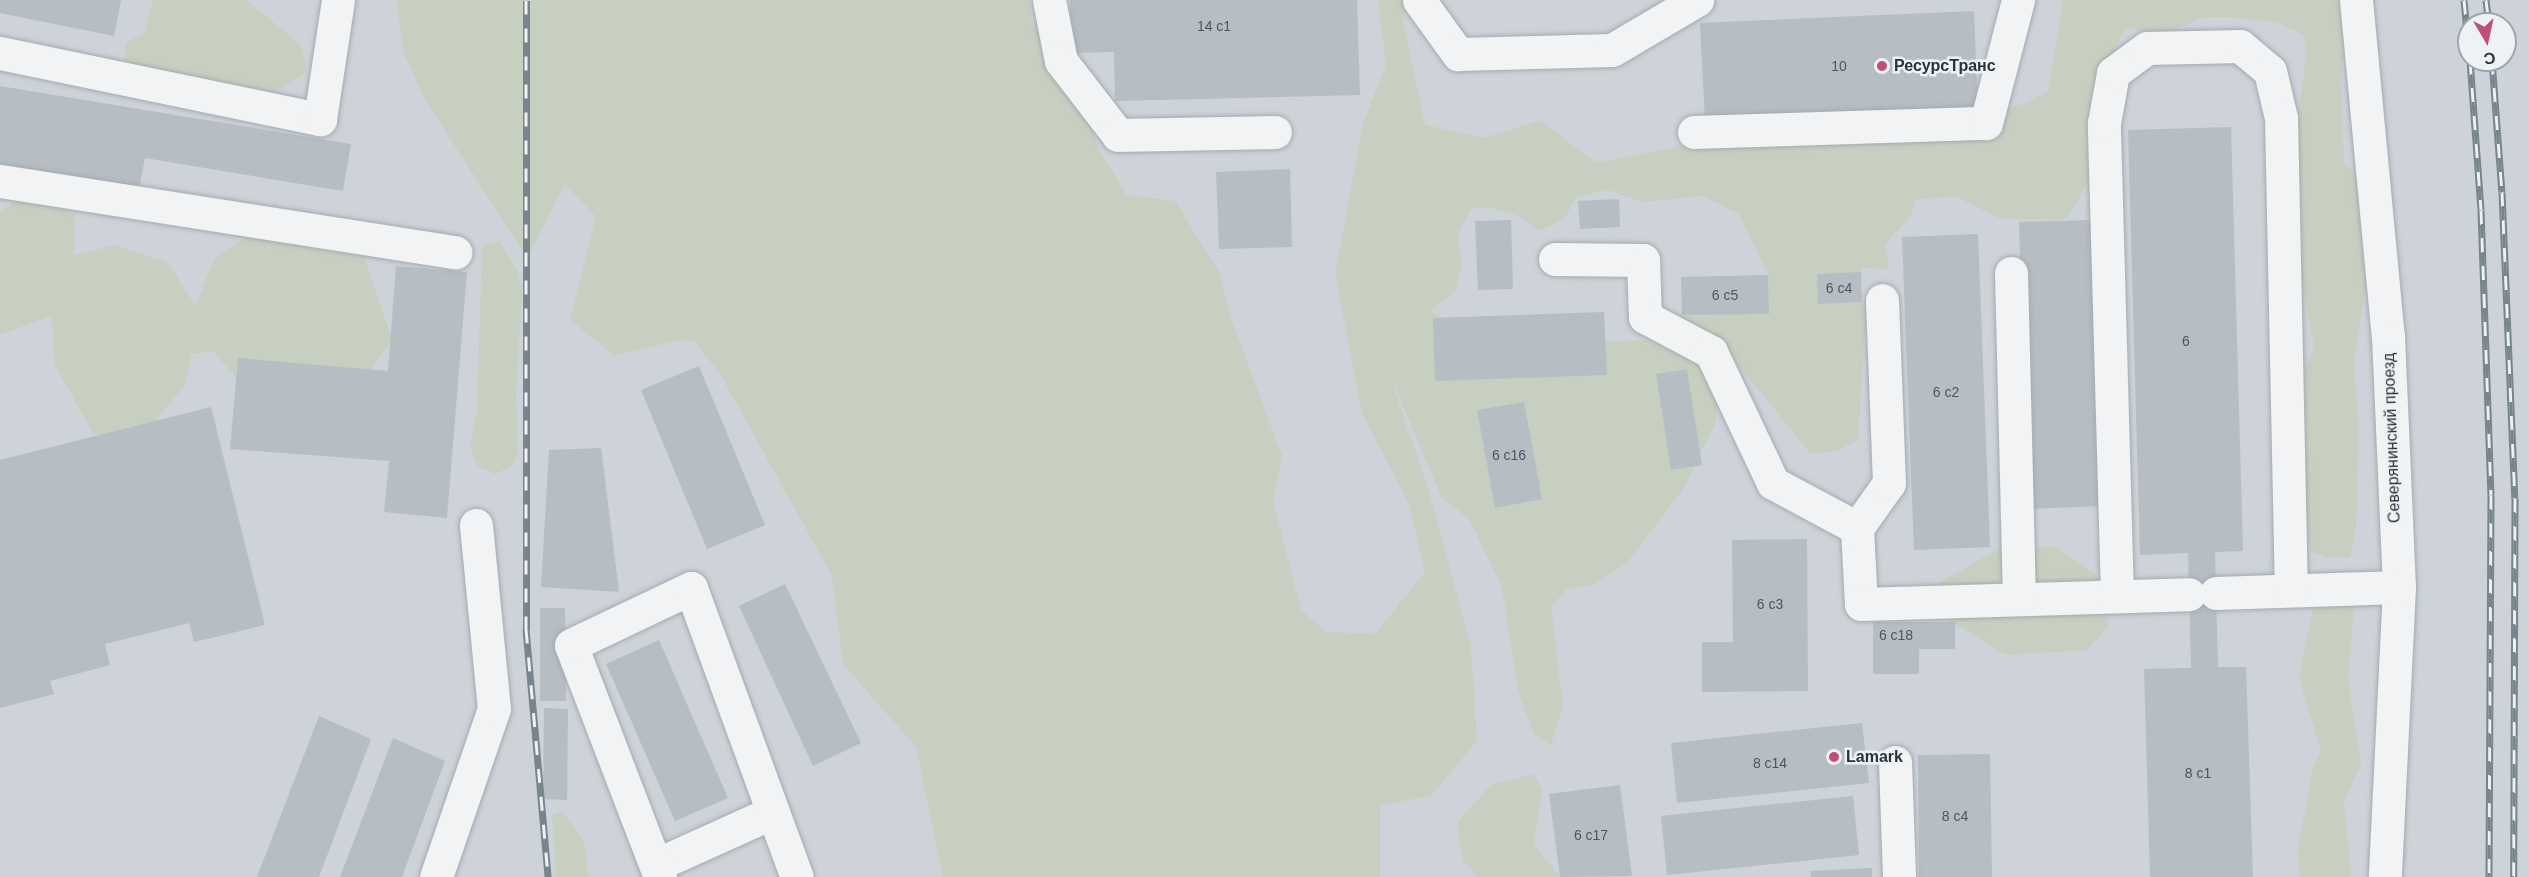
<!DOCTYPE html>
<html>
<head>
<meta charset="utf-8">
<style>
  body { margin:0 }
  #map { position:relative; width:2529px; height:877px; overflow:hidden; background:#dee3e6; font-family:Arial,sans-serif }
  div>[style] { position:absolute }
  .built>* { inset:0; background:#cdd3d8 }
  .green>* { inset:0; background:#c7d0c0 }
  .building>* { inset:0; background:#b6bdc3 }
  .roads { filter:drop-shadow(0 0 2px #a4abb0) drop-shadow(0 0 2px #a4abb0) }
  .minor>* { height:33px; margin:-16.5px; padding:0 16.5px; transform-origin:16.5px; border-radius:16.5px; background:#f1f3f5 }
  .rail>* { height:7px; margin-top:-3.5px; transform-origin:0; background:repeating-linear-gradient(90deg,#eef2f4 0 14px,#79858e 0 28px); box-sizing:border-box; border-block:2px solid #79858e }
  .dots>* { width:16px; height:16px; translate:-50% -50%; box-sizing:border-box; border:3px solid #eef2f4; border-radius:50% }
  span { translate:-50% -50%; white-space:nowrap; text-align:center; line-height:1.15; -webkit-text-stroke:5px #eef2f4; paint-order:stroke }
  .number-label { font-size:14px; color:#4c565e }
  .number-label span { -webkit-text-stroke-width:0 }
  .poi-label { font-size:16px; color:#29333c; font-weight:700 }
  .left { translate:0 -50%; text-align:left }
  .street-label { font-size:16px; color:#29333c }
  .north { position:absolute; left:2457px; top:12px; width:60px; height:60px; box-sizing:border-box; background:#eef2f4; border:2px solid #9fa6aa; border-radius:50%; rotate:171deg; font-size:16px; font-weight:700; line-height:24px; text-align:center; color:#29333c }
  .north::after { content:''; display:block; margin:auto; width:21px; height:27px; background:#c14e75; clip-path:polygon(50% 0,100% 100%,50% 72%,0 100%) }
</style>
</head>
<body>
<div id="map">
  <div class="built">
    <div style="clip-path:polygon(evenodd,0 0,2529px 0,2529px 877px,0 877px,0 0,2469px 24px,2505px 24px,2505px 60px,2469px 60px,2469px 24px)"></div>
  </div>
  <div class="green">
    <div style="clip-path:polygon(153px 0,246px 0,301px 45px,307px 73px,258px 101px,124px 63px,126px 43px,145px 32px)"></div>
    <div style="clip-path:polygon(397px 0,1030px 0,1031px 21px,1071px 75px,1101px 154px,1127px 195px,1175px 201px,1219px 272px,1232px 321px,1282px 456px,1273px 499px,1301px 610px,1327px 632px,1375px 634px,1425px 572px,1409px 504px,1362px 413px,1335px 274px,1363px 124px,1386px 64px,1378px 0,1406px 0,1402px 16px,1425px 125px,1484px 138px,1540px 120px,1596px 163px,1740px 135px,1936px 129px,2029px 102px,2048px 91px,2063px 0,2349px 0,2352px 6px,2341px 73px,2344px 163px,2362px 182px,2374px 225px,2354px 363px,2359px 431px,2356px 526px,2350px 557px,2327px 558px,2311px 551px,2299px 489px,2307px 452px,2302px 375px,2314px 347px,2299px 265px,2296px 133px,2306px 57px,2304px 35px,2278px 23px,2232px 17px,2203px 17px,2169px 33px,2125px 28px,2091px 98px,2090px 178px,2069px 216px,2061px 220px,1999px 218px,1957px 197px,1917px 199px,1911px 216px,1885px 244px,1889px 270px,1862px 267px,1861px 272px,1819px 304px,1862px 302px,1866px 310px,1858px 440px,1837px 451px,1811px 454px,1717px 339px,1684px 316px,1769px 313px,1768px 275px,1739px 214px,1703px 196px,1642px 202px,1608px 190px,1576px 197px,1565px 218px,1539px 231px,1516px 215px,1489px 207px,1471px 209px,1458px 234px,1462px 267px,1455px 291px,1431px 311px,1500px 358px,1564px 343px,1646px 340px,1707px 368px,1717px 395px,1716px 421px,1684px 488px,1626px 564px,1593px 584px,1566px 590px,1551px 607px,1563px 705px,1551px 745px,1534px 735px,1518px 690px,1502px 587px,1469px 519px,1442px 498px,1389px 373px,1430px 495px,1471px 647px,1477px 741px,1431px 796px,1380px 805px,1380px 877px,943px 877px,916px 747px,843px 664px,832px 576px,720px 374px,695px 342px,681px 340px,614px 355px,570px 320px,596px 217px,565px 184px,528px 258px,426px 102px,403px 51px)"></div>
    <div style="clip-path:polygon(26px 196px,75px 214px,74px 255px,115px 245px,167px 262px,196px 306px,214px 259px,280px 212px,363px 253px,392px 339px,358px 391px,251px 395px,213px 351px,192px 354px,184px 386px,149px 429px,112px 441px,93px 433px,55px 365px,52px 315px,0 335px,0 211px)"></div>
    <div style="clip-path:polygon(500px 241px,519px 275px,522px 294px,516px 396px,518px 454px,512px 466px,495px 474px,478px 467px,470px 448px,477px 410px,482px 246px)"></div>
    <div style="clip-path:polygon(2054px 546px,2096px 575px,2109px 626px,2087px 650px,2006px 655px,1932px 610px,1937px 584px,1998px 549px)"></div>
    <div style="clip-path:polygon(2348px 593px,2354px 608px,2348px 678px,2361px 765px,2344px 801px,2351px 877px,2300px 877px,2298px 850px,2313px 767px,2321px 751px,2299px 677px,2315px 598px)"></div>
    <div style="clip-path:polygon(1534px 774px,1542px 790px,1534px 845px,1560px 877px,1477px 877px,1463px 860px,1457px 822px,1491px 785px)"></div>
    <div style="clip-path:polygon(562px 811px,584px 841px,588px 877px,556px 877px,552px 815px)"></div>
  </div>
  <div class="building">
    <div style="clip-path:polygon(0 0,121px 0,114px 36px,0 13px)"></div>
    <div style="clip-path:polygon(1070px 0,1357px 0,1360px 95px,1115px 101px,1114px 52px,1072px 53px)"></div>
    <div style="clip-path:polygon(1974px 11px,1978px 110px,1705px 121px,1700px 23px)"></div>
    <div style="clip-path:polygon(0 86px,351px 144px,343px 191px,145px 158px,139px 189px,0 165px)"></div>
    <div style="clip-path:polygon(2231px 127px,2243px 551px,2215px 552px,2218px 667px,2246px 667px,2253px 877px,2150px 877px,2144px 669px,2191px 668px,2188px 553px,2140px 555px,2128px 130px)"></div>
    <div style="clip-path:polygon(1290px 169px,1292px 247px,1219px 249px,1216px 172px)"></div>
    <div style="clip-path:polygon(1619px 199px,1620px 227px,1580px 229px,1578px 201px)"></div>
    <div style="clip-path:polygon(1511px 220px,1513px 289px,1478px 290px,1475px 221px)"></div>
    <div style="clip-path:polygon(2092px 220px,2101px 506px,2028px 509px,2019px 222px)"></div>
    <div style="clip-path:polygon(1978px 234px,1990px 547px,1914px 550px,1902px 237px)"></div>
    <div style="clip-path:polygon(396px 266px,467px 272px,447px 518px,384px 512px,389px 461px,230px 449px,238px 358px,388px 371px)"></div>
    <div style="clip-path:polygon(1861px 272px,1862px 302px,1818px 304px,1817px 274px)"></div>
    <div style="clip-path:polygon(1768px 275px,1769px 314px,1682px 315px,1681px 277px)"></div>
    <div style="clip-path:polygon(1604px 312px,1607px 375px,1435px 381px,1433px 318px)"></div>
    <div style="clip-path:polygon(699px 366px,765px 525px,707px 549px,641px 390px)"></div>
    <div style="clip-path:polygon(1687px 369px,1702px 465px,1671px 470px,1656px 374px)"></div>
    <div style="clip-path:polygon(1524px 402px,1542px 499px,1495px 508px,1477px 410px)"></div>
    <div style="clip-path:polygon(211px 407px,265px 625px,194px 642px,189px 623px,105px 644px,110px 665px,50px 681px,54px 694px,0 708px,0 460px)"></div>
    <div style="clip-path:polygon(601px 448px,619px 592px,541px 587px,549px 450px)"></div>
    <div style="clip-path:polygon(1807px 539px,1808px 691px,1702px 692px,1702px 642px,1733px 642px,1732px 540px)"></div>
    <div style="clip-path:polygon(785px 584px,861px 743px,813px 766px,739px 606px)"></div>
    <div style="clip-path:polygon(540px 608px,565px 608px,566px 701px,540px 701px)"></div>
    <div style="clip-path:polygon(1873px 622px,1955px 622px,1955px 649px,1919px 649px,1919px 674px,1873px 674px)"></div>
    <div style="clip-path:polygon(659px 640px,728px 798px,675px 821px,606px 664px)"></div>
    <div style="clip-path:polygon(544px 708px,568px 709px,567px 800px,543px 799px)"></div>
    <div style="clip-path:polygon(319px 716px,371px 739px,319px 877px,257px 877px)"></div>
    <div style="clip-path:polygon(1862px 723px,1869px 783px,1677px 803px,1671px 743px)"></div>
    <div style="clip-path:polygon(393px 738px,445px 761px,402px 877px,340px 877px)"></div>
    <div style="clip-path:polygon(1990px 754px,1992px 877px,1919px 877px,1918px 755px)"></div>
    <div style="clip-path:polygon(1620px 785px,1632px 876px,1560px 877px,1549px 794px)"></div>
    <div style="clip-path:polygon(1853px 796px,1859px 855px,1667px 875px,1661px 816px)"></div>
    <div style="clip-path:polygon(1872px 868px,1872px 877px,1811px 877px,1810px 871px)"></div>
  </div>
  <div class="roads">
    <div class="minor">
      <div style="left:1049px;top:0;width:62px;rotate:78.9deg"></div>
      <div style="left:1061px;top:61px;width:93px;rotate:52.4deg"></div>
      <div style="left:1118px;top:135px;width:157px;rotate:-1.1deg"></div>
      <div style="left:1419px;top:0;width:67px;rotate:54.2deg"></div>
      <div style="left:1458px;top:54px;width:154px;rotate:-1.5deg"></div>
      <div style="left:1612px;top:50px;width:99px;rotate:-30.5deg"></div>
      <div style="left:2356px;top:0;width:338px;rotate:84.6deg"></div>
      <div style="left:2388px;top:336px;width:251px;rotate:87.5deg"></div>
      <div style="left:2399px;top:587px;width:290px;rotate:92.8deg"></div>
      <div style="left:0;top:53px;width:327px;rotate:11.7deg"></div>
      <div style="left:320px;top:119px;width:120px;rotate:-81.4deg"></div>
      <div style="left:1694px;top:132px;width:292px;rotate:-1.8deg"></div>
      <div style="left:1986px;top:123px;width:127px;rotate:-75.4deg"></div>
      <div style="left:0;top:181px;width:461px;rotate:8.9deg"></div>
      <div style="left:1555px;top:259px;width:88px;rotate:0.7deg"></div>
      <div style="left:1643px;top:260px;width:57px;rotate:88deg"></div>
      <div style="left:1645px;top:317px;width:75px;rotate:27.9deg"></div>
      <div style="left:1711px;top:352px;width:145px;rotate:64.7deg"></div>
      <div style="left:1773px;top:483px;width:95px;rotate:28.2deg"></div>
      <div style="left:1857px;top:528px;width:76px;rotate:87deg"></div>
      <div style="left:1861px;top:604px;width:328px;rotate:-1.7deg"></div>
      <div style="left:2011px;top:273px;width:326px;rotate:88.6deg"></div>
      <div style="left:1857px;top:528px;width:55px;rotate:-54.6deg"></div>
      <div style="left:1889px;top:483px;width:183px;rotate:-92.2deg"></div>
      <div style="left:2216px;top:593px;width:183px;rotate:-1.9deg"></div>
      <div style="left:2117px;top:596px;width:473px;rotate:-91.6deg"></div>
      <div style="left:2104px;top:123px;width:51px;rotate:-79.8deg"></div>
      <div style="left:2113px;top:73px;width:42px;rotate:-36.3deg"></div>
      <div style="left:2147px;top:48px;width:93px;rotate:-1.2deg"></div>
      <div style="left:2240px;top:46px;width:39px;rotate:40deg"></div>
      <div style="left:2270px;top:71px;width:48px;rotate:76.8deg"></div>
      <div style="left:2281px;top:118px;width:471px;rotate:88.8deg"></div>
      <div style="left:1895px;top:762px;width:115px;rotate:88deg"></div>
      <div style="left:658px;top:864px;width:126px;rotate:-24.3deg"></div>
      <div style="left:436px;top:877px;width:178px;rotate:-71deg"></div>
      <div style="left:494px;top:709px;width:185px;rotate:-95.6deg"></div>
      <div style="left:660px;top:877px;width:248px;rotate:-111deg"></div>
      <div style="left:571px;top:645px;width:133px;rotate:-25.4deg"></div>
      <div style="left:691px;top:588px;width:308px;rotate:69.9deg"></div>
    </div>
  </div>
  <div class="rail">
    <div style="left:526px;top:0;width:629px;rotate:90deg"></div>
    <div style="left:526px;top:629px;width:249px;rotate:84.9deg"></div>
    <div style="left:2464px;top:0;width:53px;rotate:84.6deg"></div>
    <div style="left:2486px;top:0;width:24px;rotate:83deg"></div>
    <div style="left:2470px;top:60px;width:150px;rotate:85.8deg"></div>
    <div style="left:2481px;top:210px;width:285px;rotate:88deg"></div>
    <div style="left:2491px;top:495px;width:382px;rotate:90.3deg"></div>
    <div style="left:2492px;top:60px;width:132px;rotate:85.7deg"></div>
    <div style="left:2502px;top:192px;width:306px;rotate:87.6deg"></div>
    <div style="left:2515px;top:498px;width:379px;rotate:90.2deg"></div>
  </div>
  <div class="dots">
    <div style="left:1882px;top:66px;background:#c14e75"></div>
    <div style="left:1834px;top:757px;background:#c14e75"></div>
  </div>
  <div class="number-label">
    <span style="left:1214px;top:26px">14 с1</span>
    <span style="left:1839px;top:66px">10</span>
    <span style="left:1839px;top:288px">6 с4</span>
    <span style="left:1725px;top:295px">6 с5</span>
    <span style="left:2186px;top:341px">6</span>
    <span style="left:1946px;top:392px">6 с2</span>
    <span style="left:1509px;top:455px">6 с16</span>
    <span style="left:1770px;top:604px">6 с3</span>
    <span style="left:1896px;top:635px">6 с18</span>
    <span style="left:1770px;top:763px">8 с14</span>
    <span style="left:2198px;top:773px">8 с1</span>
    <span style="left:1955px;top:816px">8 с4</span>
    <span style="left:1591px;top:835px">6 с17</span>
  </div>
  <div class="poi-label">
    <span class="left" style="left:1894px;top:66px">РесурсТранс</span>
    <span class="left" style="left:1846px;top:757px">Lamark</span>
  </div>
  <div class="street-label">
    <span style="left:2392px;top:438px;rotate:-92deg">Северянинский проезд</span>
  </div>
  <div class="north">С</div>
</div>
</body>
</html>
